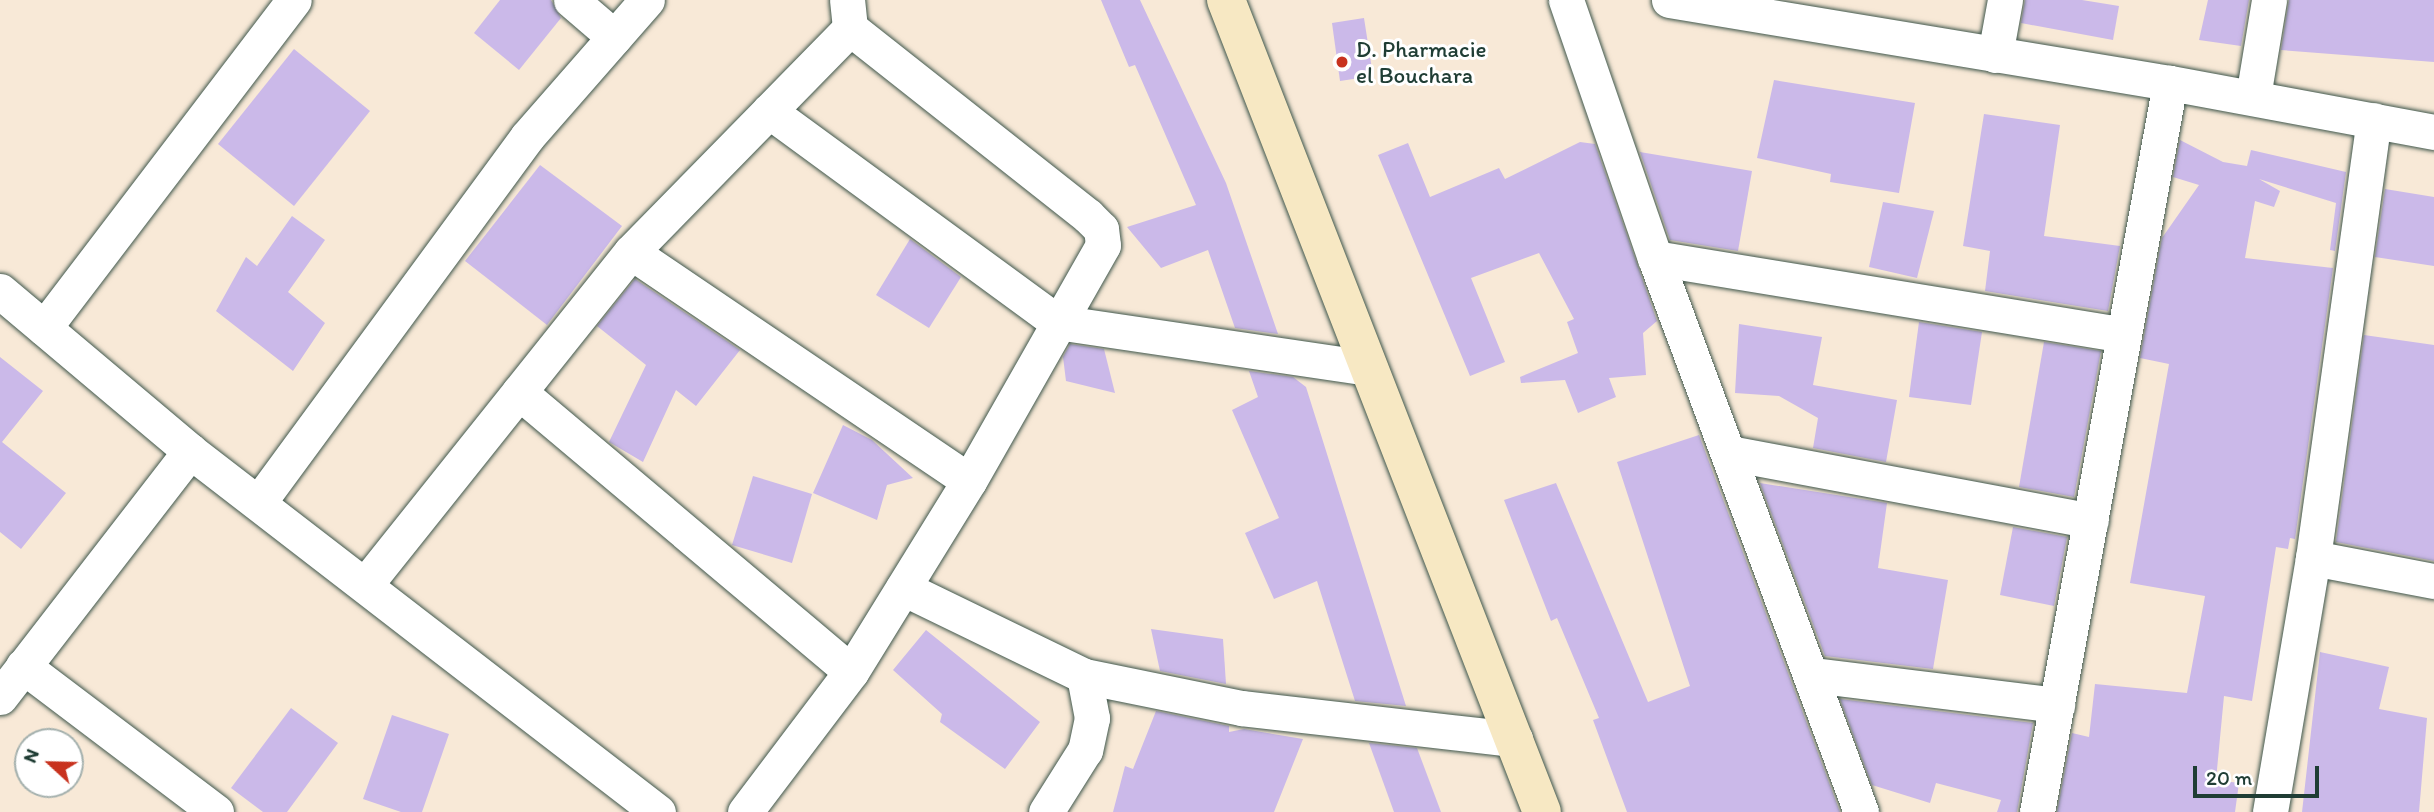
<!DOCTYPE html>
<html>
<head>
<meta charset="utf-8">
<style>
  body { margin:0 }
  #map { position:relative; width:2434px; height:812px; overflow:hidden; background:#f8e9d7; font-family:Itim,sans-serif }
  div>[style] { position:absolute }
  .building>* { inset:0; background:#cbb9e9 }
  .roads { filter:drop-shadow(0 0 2px #40574c) drop-shadow(0 0 2px #40574c) }
  .street>* { height:35px; margin:-17.5px; padding:0 17.5px; transform-origin:17.5px; border-radius:17.5px; background:#fff }
  .secondary>* { height:38px; margin:-19px; padding:0 19px; transform-origin:19px; border-radius:19px; background:#f7e8c3 }
  .dots>* { width:19px; height:19px; translate:-50% -50%; box-sizing:border-box; border:4px solid #fff; border-radius:50% }
  span { translate:-50% -50%; white-space:nowrap; text-align:center; line-height:1.15; -webkit-text-stroke:6px #fff; paint-order:stroke }
  .poi-label { font-size:23px; color:#1f3d34 }
  .left { translate:0 -50%; text-align:left }
  .north { position:absolute; left:14px; top:728px; width:70px; height:70px; box-sizing:border-box; background:#fff; border:2px solid #a5b1ae; border-radius:50%; rotate:292deg; font-size:19px; font-weight:700; line-height:28px; text-align:center; color:#1f3d34 }
  .north::after { content:''; display:block; margin:auto; width:24px; height:32px; background:#c8321e; clip-path:polygon(50% 0,100% 100%,50% 72%,0 100%) }
  .scale { position:absolute; left:2193px; top:766px; width:126px; height:32px; box-sizing:border-box; border:4px solid #1f3d34; border-top:0; padding-left:9px; font-size:21px; line-height:24px; white-space:nowrap; color:#1f3d34; -webkit-text-stroke:5px #fff; paint-order:stroke }
</style>
</head>
<body>
<div id="map">
  <div class="building">
    <div style="clip-path:polygon(500px 0,551px 0,561px 18px,519px 70px,474px 33px)"></div>
    <div style="clip-path:polygon(1101px 0,1140px 0,1226px 183px,1278px 334px,1235px 328px,1208px 250px,1161px 268px,1127px 227px,1196px 205px,1135px 65px,1129px 67px)"></div>
    <div style="clip-path:polygon(2025px 0,2082px 0,2119px 6px,2113px 40px,2021px 23px)"></div>
    <div style="clip-path:polygon(2208px 0,2249px 0,2241px 46px,2199px 40px)"></div>
    <div style="clip-path:polygon(2289px 0,2434px 0,2434px 62px,2281px 50px)"></div>
    <div style="clip-path:polygon(1364px 18px,1373px 76px,1340px 81px,1332px 23px)"></div>
    <div style="clip-path:polygon(294px 49px,370px 111px,294px 206px,218px 144px)"></div>
    <div style="clip-path:polygon(1774px 80px,1915px 103px,1899px 193px,1830px 182px,1831px 174px,1757px 158px)"></div>
    <div style="clip-path:polygon(1984px 114px,2060px 125px,2044px 236px,2120px 246px,2108px 311px,1985px 291px,1990px 251px,1963px 246px)"></div>
    <div style="clip-path:polygon(2180px 140px,2223px 162px,2247px 166px,2251px 150px,2346px 172px,2335px 251px,2330px 250px,2336px 203px,2259px 179px,2280px 191px,2274px 207px,2255px 201px,2245px 258px,2333px 268px,2295px 539px,2290px 538px,2288px 549px,2276px 547px,2252px 701px,2224px 696px,2216px 780px,2239px 783px,2235px 812px,2057px 812px,2072px 733px,2089px 737px,2095px 684px,2187px 693px,2205px 596px,2130px 583px,2169px 364px,2140px 358px,2162px 238px,2199px 185px,2173px 177px)"></div>
    <div style="clip-path:polygon(1580px 142px,1595px 144px,1657px 321px,1643px 333px,1646px 375px,1609px 378px,1616px 397px,1578px 413px,1565px 380px,1521px 383px,1520px 377px,1578px 353px,1567px 322px,1574px 319px,1539px 253px,1471px 278px,1505px 362px,1470px 376px,1378px 155px,1408px 143px,1430px 197px,1499px 168px,1505px 179px)"></div>
    <div style="clip-path:polygon(1640px 152px,1752px 171px,1738px 251px,1670px 240px)"></div>
    <div style="clip-path:polygon(540px 165px,622px 226px,547px 325px,465px 261px)"></div>
    <div style="clip-path:polygon(2385px 189px,2434px 197px,2434px 266px,2375px 257px)"></div>
    <div style="clip-path:polygon(1883px 202px,1934px 211px,1917px 278px,1869px 267px)"></div>
    <div style="clip-path:polygon(292px 216px,325px 240px,288px 292px,325px 323px,293px 371px,216px 311px,246px 257px,257px 266px)"></div>
    <div style="clip-path:polygon(910px 239px,961px 277px,929px 328px,876px 295px)"></div>
    <div style="clip-path:polygon(635px 279px,740px 350px,696px 406px,676px 390px,643px 462px,609px 442px,646px 365px,597px 326px)"></div>
    <div style="clip-path:polygon(1919px 322px,1982px 332px,1971px 405px,1909px 397px)"></div>
    <div style="clip-path:polygon(1739px 324px,1822px 337px,1813px 385px,1897px 400px,1886px 462px,1813px 448px,1818px 418px,1779px 396px,1735px 393px)"></div>
    <div style="clip-path:polygon(2364px 335px,2434px 345px,2434px 561px,2336px 542px)"></div>
    <div style="clip-path:polygon(2044px 342px,2101px 351px,2074px 497px,2019px 487px)"></div>
    <div style="clip-path:polygon(1070px 344px,1104px 349px,1115px 393px,1066px 381px,1063px 357px)"></div>
    <div style="clip-path:polygon(0 357px,43px 391px,2px 442px,66px 493px,21px 549px,0 532px)"></div>
    <div style="clip-path:polygon(1249px 371px,1293px 377px,1306px 387px,1406px 706px,1355px 701px,1317px 581px,1274px 599px,1245px 533px,1279px 518px,1232px 410px,1258px 397px)"></div>
    <div style="clip-path:polygon(843px 425px,872px 440px,913px 478px,887px 485px,877px 520px,813px 493px)"></div>
    <div style="clip-path:polygon(1699px 435px,1840px 812px,1627px 812px,1593px 720px,1599px 718px,1557px 618px,1551px 621px,1504px 500px,1556px 483px,1648px 702px,1690px 686px,1617px 462px)"></div>
    <div style="clip-path:polygon(753px 476px,812px 494px,792px 563px,732px 545px)"></div>
    <div style="clip-path:polygon(1760px 483px,1887px 503px,1878px 568px,1948px 580px,1933px 669px,1825px 656px)"></div>
    <div style="clip-path:polygon(2013px 527px,2067px 537px,2054px 606px,2000px 595px)"></div>
    <div style="clip-path:polygon(1151px 629px,1223px 639px,1226px 684px,1160px 671px)"></div>
    <div style="clip-path:polygon(926px 630px,1040px 722px,1005px 769px,940px 722px,942px 714px,893px 670px)"></div>
    <div style="clip-path:polygon(2320px 652px,2389px 667px,2379px 709px,2427px 718px,2419px 812px,2302px 812px)"></div>
    <div style="clip-path:polygon(1840px 699px,2033px 723px,2017px 812px,1997px 812px,2001px 800px,1936px 783px,1930px 803px,1872px 785px)"></div>
    <div style="clip-path:polygon(291px 708px,338px 743px,287px 812px,263px 812px,231px 788px)"></div>
    <div style="clip-path:polygon(1156px 711px,1229px 726px,1229px 732px,1244px 729px,1303px 739px,1274px 812px,1113px 812px,1125px 766px,1133px 769px)"></div>
    <div style="clip-path:polygon(392px 715px,449px 734px,422px 812px,401px 812px,363px 799px)"></div>
    <div style="clip-path:polygon(1369px 743px,1417px 748px,1441px 812px,1394px 812px)"></div>
  </div>
  <div class="roads">
    <div class="street">
      <div style="left:571px;top:0;width:57px;rotate:40.7deg"></div>
      <div style="left:1566px;top:0;width:273px;rotate:71deg"></div>
      <div style="left:1655px;top:258px;width:591px;rotate:69.6deg"></div>
      <div style="left:1669px;top:0;width:508px;rotate:9.41deg"></div>
      <div style="left:2170px;top:83px;width:269px;rotate:10.5deg"></div>
      <div style="left:1995px;top:55px;width:56px;rotate:-79.7deg"></div>
      <div style="left:2253px;top:97px;width:98px;rotate:-80.6deg"></div>
      <div style="left:769px;top:111px;width:357px;rotate:36.2deg"></div>
      <div style="left:1057px;top:322px;width:316px;rotate:8.4deg"></div>
      <div style="left:631px;top:252px;width:408px;rotate:34.1deg"></div>
      <div style="left:1655px;top:258px;width:472px;rotate:9.3deg"></div>
      <div style="left:0;top:291px;width:248px;rotate:40.1deg"></div>
      <div style="left:190px;top:451px;width:591px;rotate:37.65deg"></div>
      <div style="left:44px;top:328px;width:412px;rotate:-52.7deg"></div>
      <div style="left:519px;top:392px;width:434px;rotate:40.1deg"></div>
      <div style="left:1729px;top:453px;width:368px;rotate:10.6deg"></div>
      <div style="left:259px;top:502px;width:453px;rotate:-53.7deg"></div>
      <div style="left:527px;top:137px;width:182px;rotate:-48.8deg"></div>
      <div style="left:2313px;top:558px;width:123px;rotate:10.8deg"></div>
      <div style="left:365px;top:585px;width:426px;rotate:-51.4deg"></div>
      <div style="left:631px;top:252px;width:313px;rotate:-45.6deg"></div>
      <div style="left:903px;top:588px;width:201px;rotate:25.9deg"></div>
      <div style="left:1084px;top:676px;width:43px;rotate:79.2deg"></div>
      <div style="left:1092px;top:718px;width:33px;rotate:102deg"></div>
      <div style="left:1085px;top:750px;width:73px;rotate:122.2deg"></div>
      <div style="left:23px;top:666px;width:242px;rotate:37.1deg"></div>
      <div style="left:1813px;top:675px;width:246px;rotate:7deg"></div>
      <div style="left:1084px;top:676px;width:160px;rotate:11.5deg"></div>
      <div style="left:1241px;top:708px;width:276px;rotate:6.5deg"></div>
      <div style="left:0;top:697px;width:311px;rotate:-52.3deg"></div>
      <div style="left:745px;top:812px;width:176px;rotate:-52.9deg"></div>
      <div style="left:851px;top:672px;width:225px;rotate:-58.3deg"></div>
      <div style="left:969px;top:481px;width:271px;rotate:-60.4deg"></div>
      <div style="left:1103px;top:245px;width:16px;rotate:-97deg"></div>
      <div style="left:1101px;top:229px;width:18px;rotate:-135deg"></div>
      <div style="left:1088px;top:216px;width:303px;rotate:-141.7deg"></div>
      <div style="left:850px;top:28px;width:28px;rotate:-96deg"></div>
      <div style="left:2037px;top:812px;width:741px;rotate:-79.66deg"></div>
      <div style="left:2270px;top:812px;width:258px;rotate:-80.4deg"></div>
      <div style="left:2313px;top:558px;width:442px;rotate:-82.1deg"></div>
    </div>
    <div class="secondary">
      <div style="left:1226px;top:0;width:871px;rotate:68.74deg"></div>
    </div>
  </div>
  <div class="dots">
    <div style="left:1342px;top:62px;background:#c8321e"></div>
  </div>
  <div class="poi-label">
    <span class="left" style="left:1356px;top:62px">D. Pharmacie<br>el Bouchara</span>
  </div>
  <div class="north">N</div>
  <div class="scale">20 m</div>
</div>
</body>
</html>
